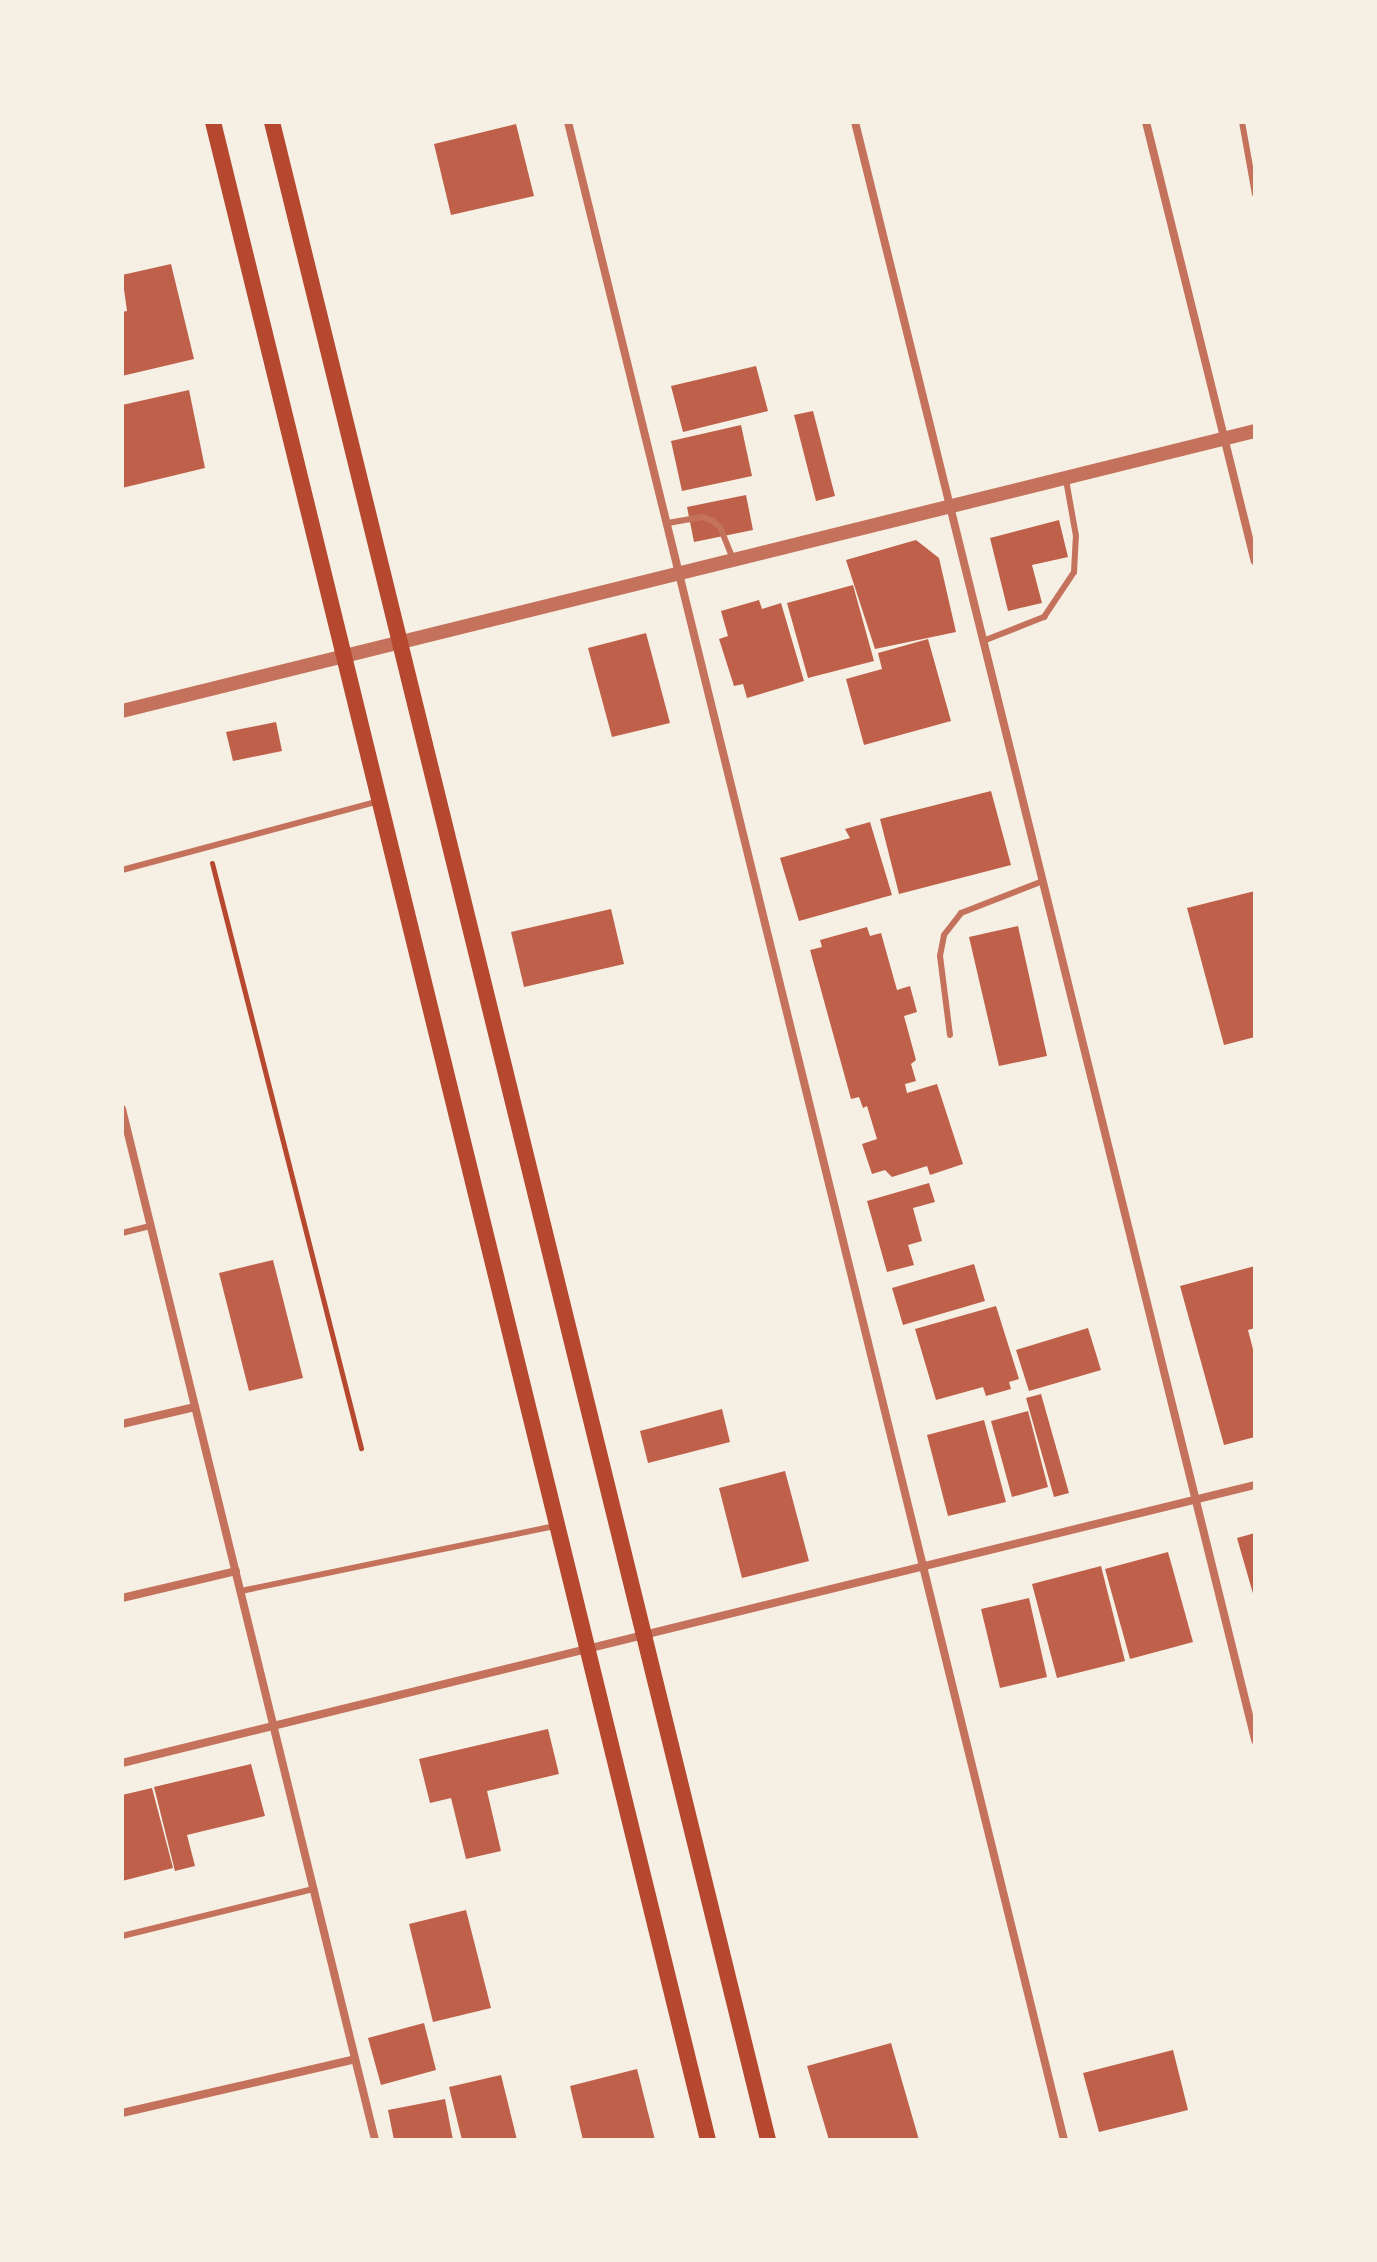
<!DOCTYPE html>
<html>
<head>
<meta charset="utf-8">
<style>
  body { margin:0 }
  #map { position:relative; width:1377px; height:2262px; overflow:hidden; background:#f6efe4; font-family:Barlow,sans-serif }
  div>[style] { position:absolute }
  .building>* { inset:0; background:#bf614a }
  .path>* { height:5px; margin:-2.5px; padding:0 2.5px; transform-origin:2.5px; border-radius:2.5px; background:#b5482f }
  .service>* { height:6px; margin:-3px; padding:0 3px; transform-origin:3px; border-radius:3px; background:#c5725c }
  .minor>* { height:8px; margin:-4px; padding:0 4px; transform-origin:4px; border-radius:4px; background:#c5725c }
  .tertiary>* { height:14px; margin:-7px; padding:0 7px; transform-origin:7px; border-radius:7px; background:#c5725c }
  .secondary>* { height:16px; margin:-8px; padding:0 8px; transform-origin:8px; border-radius:8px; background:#b5482f }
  span { translate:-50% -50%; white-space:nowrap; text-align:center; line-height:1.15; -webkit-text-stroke:6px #f6efe4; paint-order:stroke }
  .frame { position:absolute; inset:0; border:124px solid #f6efe4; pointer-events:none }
</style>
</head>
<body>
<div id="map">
  <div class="building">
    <div style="clip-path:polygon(516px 124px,534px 196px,451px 215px,434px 144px)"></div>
    <div style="clip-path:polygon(171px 264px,194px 359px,122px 376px,122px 312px,127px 311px,122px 275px)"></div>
    <div style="clip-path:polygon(756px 366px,768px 411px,683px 432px,671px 386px)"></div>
    <div style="clip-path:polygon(189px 390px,205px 468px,122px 488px,122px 405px)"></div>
    <div style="clip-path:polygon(813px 411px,835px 496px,816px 501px,794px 415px)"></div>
    <div style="clip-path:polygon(741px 425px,752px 476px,682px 491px,671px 441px)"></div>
    <div style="clip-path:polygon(746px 495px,753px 530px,694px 542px,687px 507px)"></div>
    <div style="clip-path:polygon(1059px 520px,1068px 557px,1032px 565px,1042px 603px,1008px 611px,990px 538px)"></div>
    <div style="clip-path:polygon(916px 540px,939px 558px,956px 632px,875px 649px,846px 560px)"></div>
    <div style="clip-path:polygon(853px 585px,874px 661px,808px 678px,787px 603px)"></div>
    <div style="clip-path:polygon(759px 600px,762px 609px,781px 603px,804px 681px,747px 698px,743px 684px,734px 686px,719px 639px,728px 636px,721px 611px)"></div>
    <div style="clip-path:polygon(646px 633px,670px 723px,612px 737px,588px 648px)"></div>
    <div style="clip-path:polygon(928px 639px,951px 721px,864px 745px,846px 679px,882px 669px,878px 653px)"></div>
    <div style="clip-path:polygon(276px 722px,282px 751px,233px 761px,226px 732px)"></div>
    <div style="clip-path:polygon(991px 791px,1011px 865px,899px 894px,880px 819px)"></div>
    <div style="clip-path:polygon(870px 822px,892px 895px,799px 921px,780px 858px,850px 838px,845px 829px)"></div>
    <div style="clip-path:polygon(1255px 891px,1255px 1037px,1224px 1045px,1187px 908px)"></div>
    <div style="clip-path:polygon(611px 909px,624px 964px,524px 987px,511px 932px)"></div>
    <div style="clip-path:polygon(1018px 926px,1047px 1056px,999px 1066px,969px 937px)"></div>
    <div style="clip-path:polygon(867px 927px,870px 936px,881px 933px,897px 990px,910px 986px,917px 1012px,904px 1016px,916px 1060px,911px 1064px,916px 1081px,905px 1084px,907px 1093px,937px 1084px,963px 1164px,930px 1175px,927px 1166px,892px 1177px,885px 1170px,872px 1174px,862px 1144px,877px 1139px,867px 1106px,863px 1108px,859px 1097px,851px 1099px,810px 950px,822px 947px,820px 940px)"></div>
    <div style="clip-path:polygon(929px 1183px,935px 1202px,913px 1208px,922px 1241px,908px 1245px,914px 1265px,887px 1272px,867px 1201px)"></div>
    <div style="clip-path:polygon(273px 1260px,303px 1378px,249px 1391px,219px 1273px)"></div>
    <div style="clip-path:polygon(974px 1264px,985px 1301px,903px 1325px,892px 1288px)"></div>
    <div style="clip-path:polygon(1255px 1266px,1255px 1328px,1248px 1330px,1255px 1357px,1255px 1437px,1224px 1445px,1180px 1286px)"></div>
    <div style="clip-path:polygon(996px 1306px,1019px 1379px,1009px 1382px,1011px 1389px,986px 1396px,983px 1387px,936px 1400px,915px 1329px)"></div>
    <div style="clip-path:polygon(1088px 1328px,1101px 1370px,1029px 1391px,1016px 1350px)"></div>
    <div style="clip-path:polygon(1041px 1394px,1069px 1493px,1054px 1497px,1026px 1398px)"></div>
    <div style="clip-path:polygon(722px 1409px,730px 1442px,648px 1463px,640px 1431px)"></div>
    <div style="clip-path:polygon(1028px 1411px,1048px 1487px,1012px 1497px,991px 1421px)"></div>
    <div style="clip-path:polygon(984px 1420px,1006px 1502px,948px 1516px,927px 1435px)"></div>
    <div style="clip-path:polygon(785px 1471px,809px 1561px,742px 1578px,719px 1488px)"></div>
    <div style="clip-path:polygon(1255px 1533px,1255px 1597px,1254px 1597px,1237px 1538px)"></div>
    <div style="clip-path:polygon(1168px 1552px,1193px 1642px,1130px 1659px,1105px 1569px)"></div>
    <div style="clip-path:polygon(1101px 1566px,1125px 1661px,1057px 1678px,1032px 1584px)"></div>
    <div style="clip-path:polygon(1029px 1598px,1047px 1677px,1000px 1688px,981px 1609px)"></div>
    <div style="clip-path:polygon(548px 1729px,559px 1774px,487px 1791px,501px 1851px,466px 1859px,451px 1798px,430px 1803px,419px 1759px)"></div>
    <div style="clip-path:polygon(251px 1764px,265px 1816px,187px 1835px,195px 1866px,175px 1871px,154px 1787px)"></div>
    <div style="clip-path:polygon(152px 1788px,173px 1868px,122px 1881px,122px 1795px)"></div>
    <div style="clip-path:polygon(466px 1910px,491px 2008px,433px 2022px,409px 1924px)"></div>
    <div style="clip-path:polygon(424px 2023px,436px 2070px,381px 2085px,368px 2038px)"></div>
    <div style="clip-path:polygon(891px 2043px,919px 2140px,829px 2140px,807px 2066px)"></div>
    <div style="clip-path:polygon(1173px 2050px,1188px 2110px,1099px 2132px,1083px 2073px)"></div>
    <div style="clip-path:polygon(637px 2069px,655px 2140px,583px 2140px,570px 2086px)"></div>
    <div style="clip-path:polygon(501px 2075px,517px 2140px,462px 2140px,449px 2087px)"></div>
    <div style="clip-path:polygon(445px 2099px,453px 2140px,394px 2140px,388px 2110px)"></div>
  </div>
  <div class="path">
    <div style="left:212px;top:863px;width:604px;rotate:75.71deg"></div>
  </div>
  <div class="service">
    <div style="left:1242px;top:122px;width:73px;rotate:79.8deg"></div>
    <div style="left:668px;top:523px;width:36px;rotate:-10deg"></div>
    <div style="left:703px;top:517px;width:11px;rotate:22deg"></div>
    <div style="left:713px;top:521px;width:9px;rotate:41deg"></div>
    <div style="left:720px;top:527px;width:35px;rotate:68deg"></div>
    <div style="left:983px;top:641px;width:66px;rotate:-21.5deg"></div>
    <div style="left:1044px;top:617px;width:54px;rotate:-56.3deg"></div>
    <div style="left:1074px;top:572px;width:36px;rotate:-87deg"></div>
    <div style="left:1076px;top:536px;width:57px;rotate:-100.1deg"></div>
    <div style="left:122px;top:870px;width:263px;rotate:-15deg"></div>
    <div style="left:950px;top:1035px;width:80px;rotate:-97.2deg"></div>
    <div style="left:940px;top:956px;width:21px;rotate:-79deg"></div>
    <div style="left:944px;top:935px;width:28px;rotate:-52deg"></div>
    <div style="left:961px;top:913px;width:88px;rotate:-21.3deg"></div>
    <div style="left:122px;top:1233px;width:30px;rotate:-14deg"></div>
    <div style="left:241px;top:1591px;width:320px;rotate:-11.7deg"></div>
    <div style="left:122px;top:1936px;width:198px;rotate:-13.8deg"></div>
  </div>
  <div class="minor">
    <div style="left:568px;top:122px;width:2078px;rotate:76.19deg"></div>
    <div style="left:855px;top:122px;width:1667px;rotate:76.11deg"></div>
    <div style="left:1146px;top:122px;width:452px;rotate:76.1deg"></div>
    <div style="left:122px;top:1109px;width:1062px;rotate:76.21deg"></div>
    <div style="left:122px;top:1424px;width:75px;rotate:-13.1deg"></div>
    <div style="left:122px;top:1598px;width:117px;rotate:-13.3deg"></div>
    <div style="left:122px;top:1763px;width:1167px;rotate:-13.79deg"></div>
    <div style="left:122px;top:2113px;width:239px;rotate:-13deg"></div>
  </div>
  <div class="tertiary">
    <div style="left:122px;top:711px;width:1167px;rotate:-13.88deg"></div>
  </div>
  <div class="secondary">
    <div style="left:213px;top:122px;width:2078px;rotate:76.22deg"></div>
    <div style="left:272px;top:122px;width:2078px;rotate:76.19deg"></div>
  </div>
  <div class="frame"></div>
</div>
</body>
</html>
